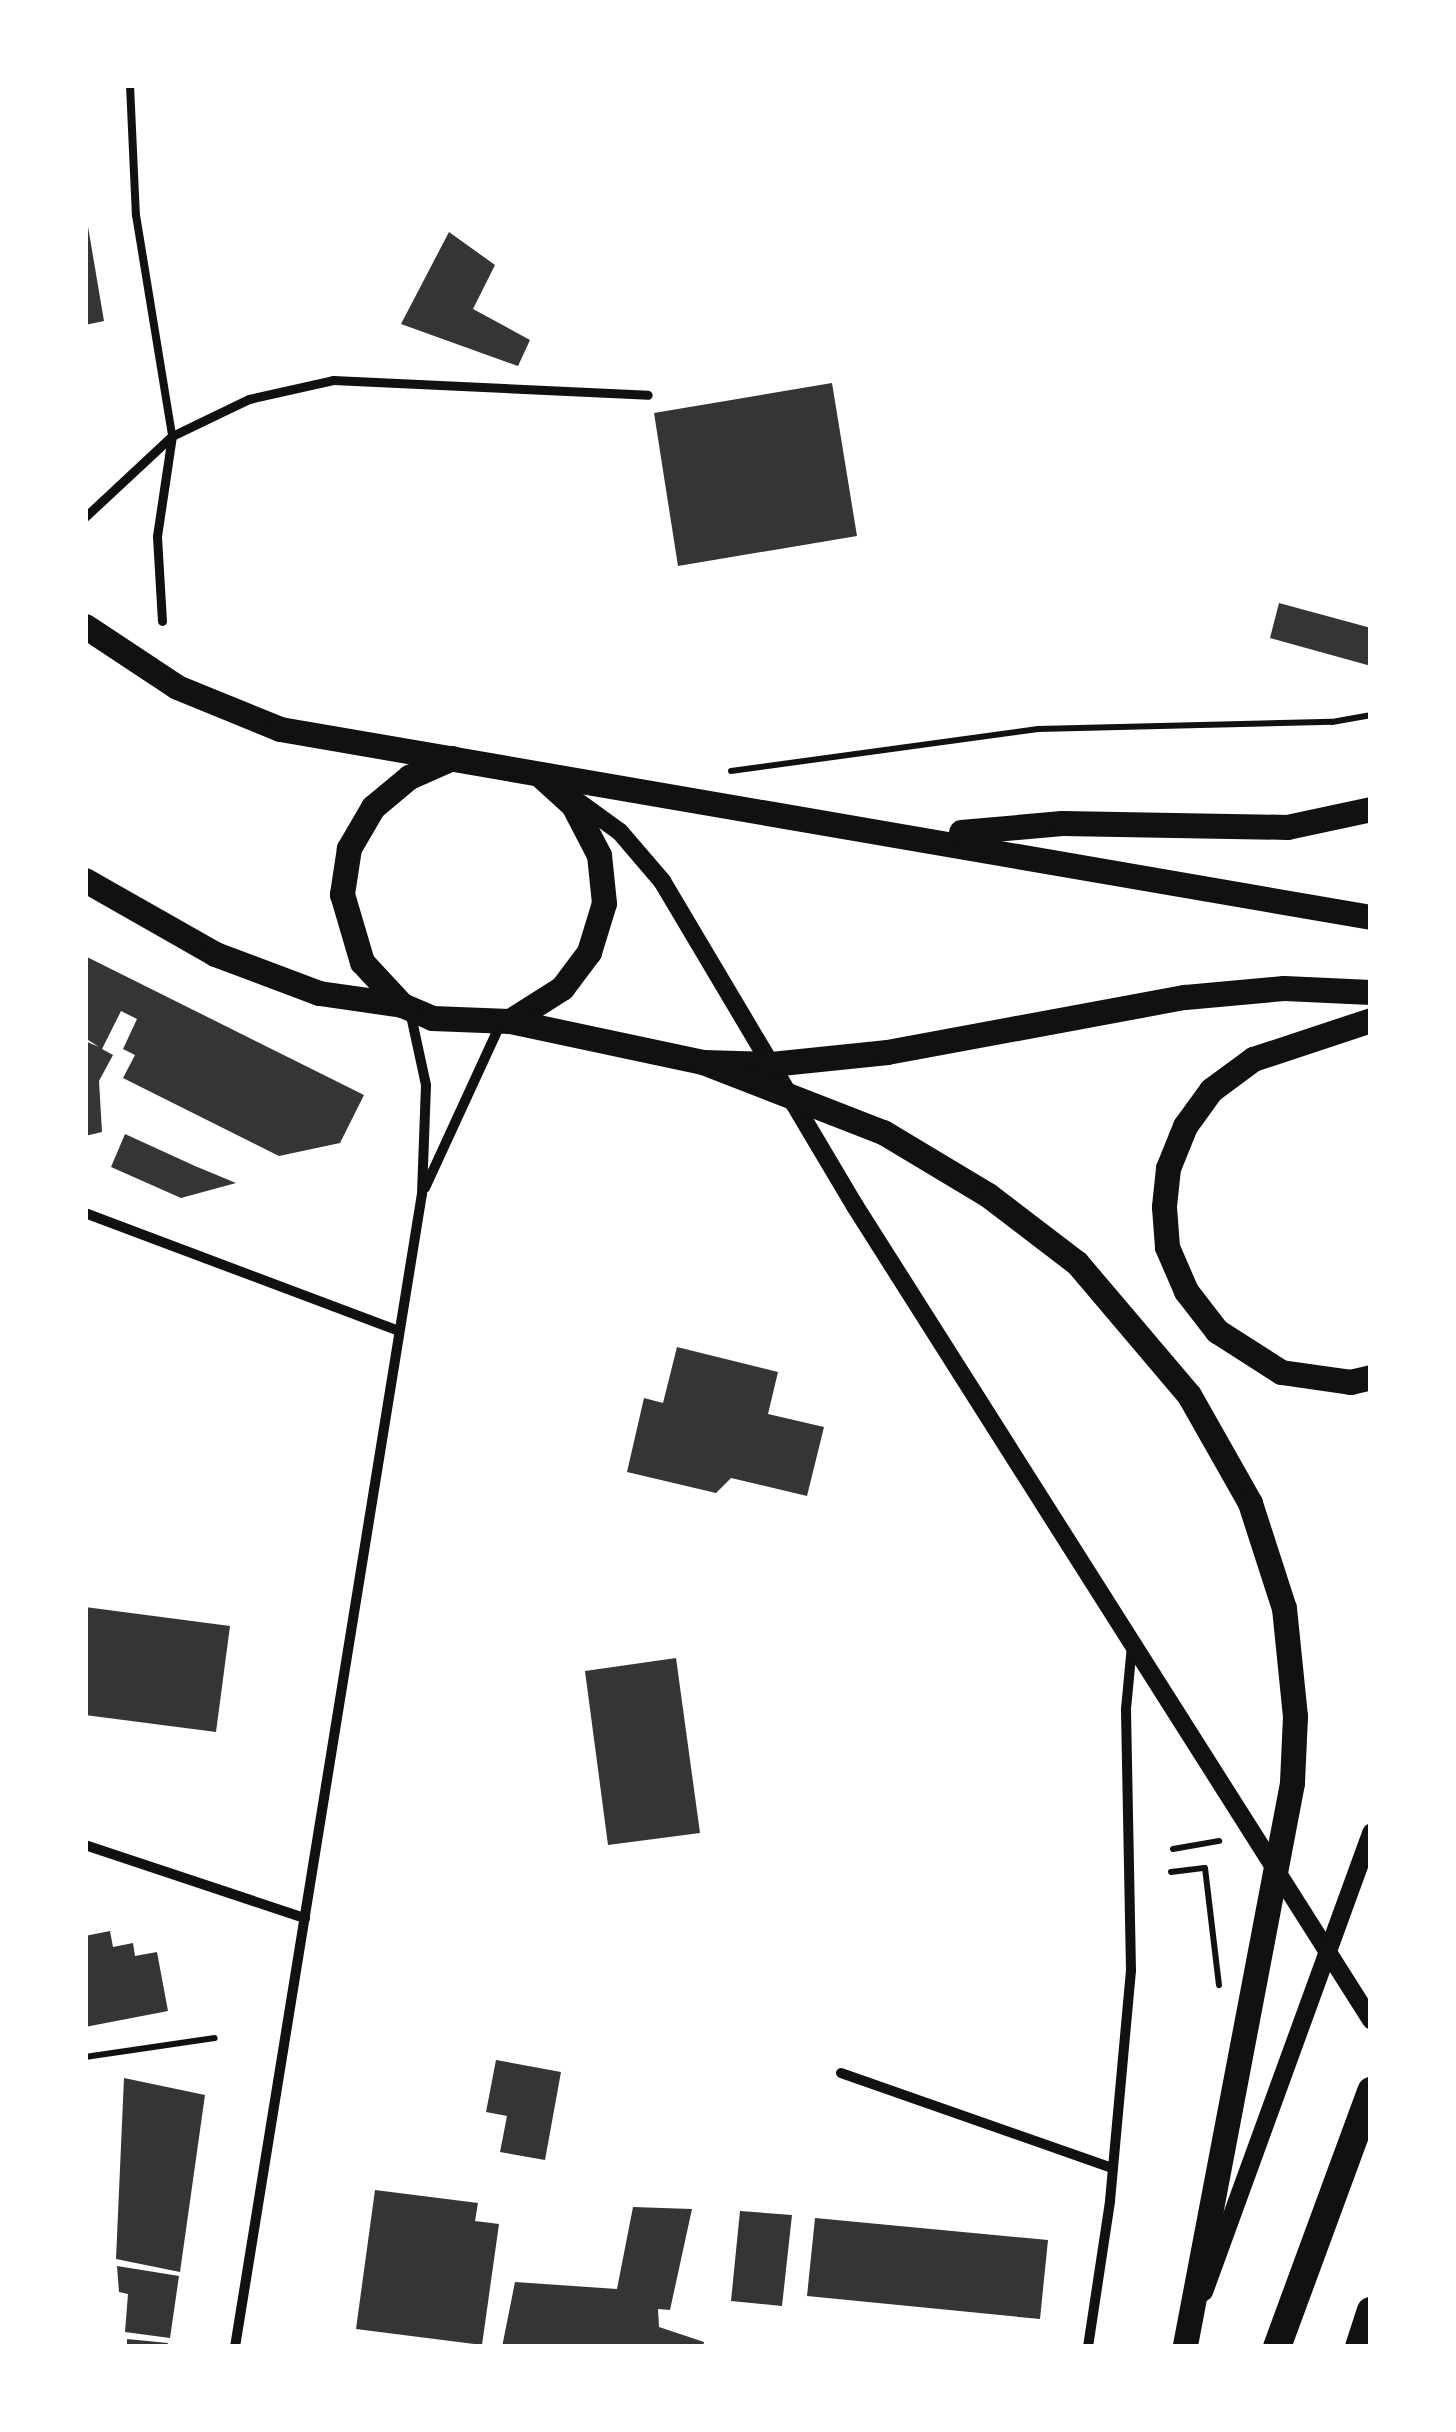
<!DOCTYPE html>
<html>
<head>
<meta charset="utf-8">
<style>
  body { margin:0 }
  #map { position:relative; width:1456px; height:2432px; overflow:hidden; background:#fff; font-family:"Source Sans 3",sans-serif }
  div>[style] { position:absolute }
  .building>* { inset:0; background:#353535 }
  .path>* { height:6px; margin:-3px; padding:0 3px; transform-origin:3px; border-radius:3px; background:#111 }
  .service>* { height:8px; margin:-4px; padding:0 4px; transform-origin:4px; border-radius:4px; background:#111 }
  .pedestrian>* { height:9px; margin:-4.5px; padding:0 4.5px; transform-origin:4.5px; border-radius:4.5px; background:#111 }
  .minor>* { height:10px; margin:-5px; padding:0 5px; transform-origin:5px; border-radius:5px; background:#111 }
  .tertiary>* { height:18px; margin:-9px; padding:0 9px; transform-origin:9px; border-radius:9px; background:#111 }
  .primary>* { height:25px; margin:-12.5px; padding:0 12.5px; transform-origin:12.5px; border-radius:12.5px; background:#111 }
  .trunk>* { height:28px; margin:-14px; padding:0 14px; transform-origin:14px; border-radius:14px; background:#111 }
  span { translate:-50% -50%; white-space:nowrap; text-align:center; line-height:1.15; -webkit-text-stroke:8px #fff; paint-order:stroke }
  .frame { position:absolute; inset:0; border:88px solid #fff; pointer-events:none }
</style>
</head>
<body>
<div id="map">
  <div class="building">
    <div style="clip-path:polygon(85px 209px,104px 321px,85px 325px)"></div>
    <div style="clip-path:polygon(449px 232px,495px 265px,473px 309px,530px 340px,518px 366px,401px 324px)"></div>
    <div style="clip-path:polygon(832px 383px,857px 536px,678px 566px,654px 413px)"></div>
    <div style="clip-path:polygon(1279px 603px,1371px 628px,1371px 666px,1270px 638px)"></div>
    <div style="clip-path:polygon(85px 956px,364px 1095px,340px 1143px,279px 1156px,123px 1078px,135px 1055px,123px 1049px,137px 1019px,121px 1011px,102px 1049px,113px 1055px,99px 1081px,102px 1132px,85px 1136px,85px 1041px,99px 1047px,85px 1038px)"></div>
    <div style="clip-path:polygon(125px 1134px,195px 1166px,236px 1183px,181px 1198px,111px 1167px)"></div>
    <div style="clip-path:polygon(677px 1347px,778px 1372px,768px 1414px,824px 1427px,807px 1496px,731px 1478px,716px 1493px,627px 1472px,644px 1398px,663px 1403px)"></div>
    <div style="clip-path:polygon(85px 1607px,230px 1626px,216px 1732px,85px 1715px)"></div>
    <div style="clip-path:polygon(676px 1658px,700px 1833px,608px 1845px,585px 1671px)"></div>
    <div style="clip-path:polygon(110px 1931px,113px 1947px,133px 1943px,135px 1956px,157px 1952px,168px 2011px,85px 2027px,85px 1936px)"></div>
    <div style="clip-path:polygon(496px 2060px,561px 2072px,545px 2160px,500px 2152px,507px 2116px,486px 2112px)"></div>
    <div style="clip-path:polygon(124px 2078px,205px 2095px,180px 2272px,116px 2259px)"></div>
    <div style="clip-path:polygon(375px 2190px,478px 2203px,475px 2221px,499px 2224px,482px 2345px,356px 2329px)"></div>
    <div style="clip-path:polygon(633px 2207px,692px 2209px,670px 2310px,658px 2309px,659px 2327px,704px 2342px,703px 2347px,502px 2347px,515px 2282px,617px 2289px)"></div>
    <div style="clip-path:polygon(740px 2211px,792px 2215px,782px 2306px,731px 2301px)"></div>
    <div style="clip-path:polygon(815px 2218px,1048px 2240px,1040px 2319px,807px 2296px)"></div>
    <div style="clip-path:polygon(117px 2266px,179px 2276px,170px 2338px,125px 2332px,128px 2294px,119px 2292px)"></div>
    <div style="clip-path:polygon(127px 2339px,168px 2343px,167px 2347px,127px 2347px)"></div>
  </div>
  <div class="path">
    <div style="left:731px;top:771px;width:310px;rotate:-7.8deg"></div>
    <div style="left:1038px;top:729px;width:294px;rotate:-1.4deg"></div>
    <div style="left:1332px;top:722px;width:40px;rotate:-10deg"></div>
    <div style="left:1173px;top:1849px;width:47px;rotate:-9.9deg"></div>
    <div style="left:1171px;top:1872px;width:34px;rotate:-7deg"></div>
    <div style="left:1205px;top:1868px;width:118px;rotate:83.2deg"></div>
    <div style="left:85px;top:2057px;width:131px;rotate:-8.3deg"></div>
  </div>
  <div class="service">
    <div style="left:130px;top:85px;width:130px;rotate:87.4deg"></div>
    <div style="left:136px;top:215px;width:224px;rotate:80.7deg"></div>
  </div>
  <div class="pedestrian">
    <div style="left:85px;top:517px;width:119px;rotate:-43deg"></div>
    <div style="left:172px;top:436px;width:85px;rotate:-25.7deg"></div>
    <div style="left:249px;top:399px;width:86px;rotate:-12.7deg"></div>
    <div style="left:333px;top:380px;width:315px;rotate:2.7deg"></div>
    <div style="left:162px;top:621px;width:85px;rotate:-93.4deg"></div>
    <div style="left:157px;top:536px;width:101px;rotate:-81.5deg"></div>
  </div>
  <div class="minor">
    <div style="left:425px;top:1188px;width:182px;rotate:-65.3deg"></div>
    <div style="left:85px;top:1213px;width:333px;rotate:20.6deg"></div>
    <div style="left:85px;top:1845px;width:232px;rotate:18.4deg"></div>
    <div style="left:841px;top:2073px;width:288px;rotate:19.3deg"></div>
    <div style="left:235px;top:2347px;width:1168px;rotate:-80.79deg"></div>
    <div style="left:422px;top:1194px;width:109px;rotate:-87.9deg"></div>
    <div style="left:426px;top:1085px;width:76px;rotate:-102.2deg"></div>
    <div style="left:1088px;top:2347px;width:148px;rotate:-81.4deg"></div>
    <div style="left:1110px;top:2201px;width:231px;rotate:-84.8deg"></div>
    <div style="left:1131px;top:1971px;width:262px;rotate:-91.1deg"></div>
    <div style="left:1126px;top:1709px;width:63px;rotate:-84.6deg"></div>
  </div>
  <div class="tertiary">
    <div style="left:569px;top:795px;width:63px;rotate:36deg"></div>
    <div style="left:620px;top:832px;width:65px;rotate:49.4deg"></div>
    <div style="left:662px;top:881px;width:378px;rotate:59.3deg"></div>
    <div style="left:855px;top:1206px;width:964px;rotate:57.63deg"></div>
    <div style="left:1204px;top:2292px;width:489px;rotate:-70deg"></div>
  </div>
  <div class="primary">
    <div style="left:85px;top:626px;width:110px;rotate:33.5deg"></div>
    <div style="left:177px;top:687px;width:111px;rotate:22.2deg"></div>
    <div style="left:280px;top:729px;width:1107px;rotate:9.78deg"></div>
    <div style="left:452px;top:758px;width:47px;rotate:156.2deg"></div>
    <div style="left:409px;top:777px;width:47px;rotate:140.2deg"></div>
    <div style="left:373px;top:807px;width:48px;rotate:120.3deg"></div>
    <div style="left:349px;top:848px;width:47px;rotate:98.7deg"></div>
    <div style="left:342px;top:894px;width:71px;rotate:73.6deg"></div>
    <div style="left:362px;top:962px;width:59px;rotate:47.1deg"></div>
    <div style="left:402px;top:1005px;width:33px;rotate:23deg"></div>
    <div style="left:432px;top:1018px;width:78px;rotate:2.2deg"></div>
    <div style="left:510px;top:1021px;width:62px;rotate:-32.4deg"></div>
    <div style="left:562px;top:988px;width:45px;rotate:-53.1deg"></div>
    <div style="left:589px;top:952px;width:51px;rotate:-73deg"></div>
    <div style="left:604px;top:903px;width:48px;rotate:-95.9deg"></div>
    <div style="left:599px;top:855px;width:56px;rotate:-117.5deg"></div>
    <div style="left:573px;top:805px;width:45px;rotate:-137.7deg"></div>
    <div style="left:961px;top:832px;width:101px;rotate:-5.1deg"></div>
    <div style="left:1062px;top:823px;width:225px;rotate:1deg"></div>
    <div style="left:1287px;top:827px;width:86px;rotate:-12.1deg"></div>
    <div style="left:85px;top:880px;width:150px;rotate:29.6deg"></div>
    <div style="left:215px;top:954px;width:111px;rotate:20.6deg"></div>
    <div style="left:319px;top:993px;width:84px;rotate:8.2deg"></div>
    <div style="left:1371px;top:1020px;width:124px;rotate:161.7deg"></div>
    <div style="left:1253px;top:1059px;width:52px;rotate:143.6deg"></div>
    <div style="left:1211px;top:1090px;width:44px;rotate:125.8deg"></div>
    <div style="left:1185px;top:1126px;width:45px;rotate:112deg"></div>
    <div style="left:1168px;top:1168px;width:39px;rotate:96deg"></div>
    <div style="left:1164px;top:1207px;width:40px;rotate:85.7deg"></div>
    <div style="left:1167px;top:1247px;width:48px;rotate:66.6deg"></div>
    <div style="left:1186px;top:1291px;width:51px;rotate:52.2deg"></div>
    <div style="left:1217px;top:1331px;width:76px;rotate:32.6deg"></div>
    <div style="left:1281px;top:1372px;width:70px;rotate:8.2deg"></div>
    <div style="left:1350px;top:1382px;width:22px;rotate:-13deg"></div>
    <div style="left:510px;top:1021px;width:197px;rotate:12deg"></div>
    <div style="left:703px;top:1062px;width:68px;rotate:1.7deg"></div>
    <div style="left:771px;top:1064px;width:117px;rotate:-5.9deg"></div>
    <div style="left:887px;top:1052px;width:303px;rotate:-10.5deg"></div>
    <div style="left:1185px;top:997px;width:99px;rotate:-5.2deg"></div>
    <div style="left:1284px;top:988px;width:87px;rotate:2.6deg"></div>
    <div style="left:703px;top:1062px;width:193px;rotate:21.3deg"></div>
    <div style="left:883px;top:1132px;width:122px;rotate:31deg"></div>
    <div style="left:988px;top:1195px;width:112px;rotate:37.4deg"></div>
    <div style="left:1077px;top:1263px;width:173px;rotate:49.7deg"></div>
    <div style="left:1189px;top:1395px;width:124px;rotate:60.5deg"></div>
    <div style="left:1250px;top:1503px;width:110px;rotate:72.1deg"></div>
    <div style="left:1284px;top:1608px;width:109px;rotate:84.2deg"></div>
    <div style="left:1295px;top:1716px;width:67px;rotate:92.6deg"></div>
    <div style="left:1292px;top:1783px;width:572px;rotate:100.78deg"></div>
  </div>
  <div class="trunk">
    <div style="left:1277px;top:2347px;width:273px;rotate:-69.8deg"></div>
    <div style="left:1359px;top:2347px;width:38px;rotate:-72deg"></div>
  </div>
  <div class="frame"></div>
</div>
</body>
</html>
